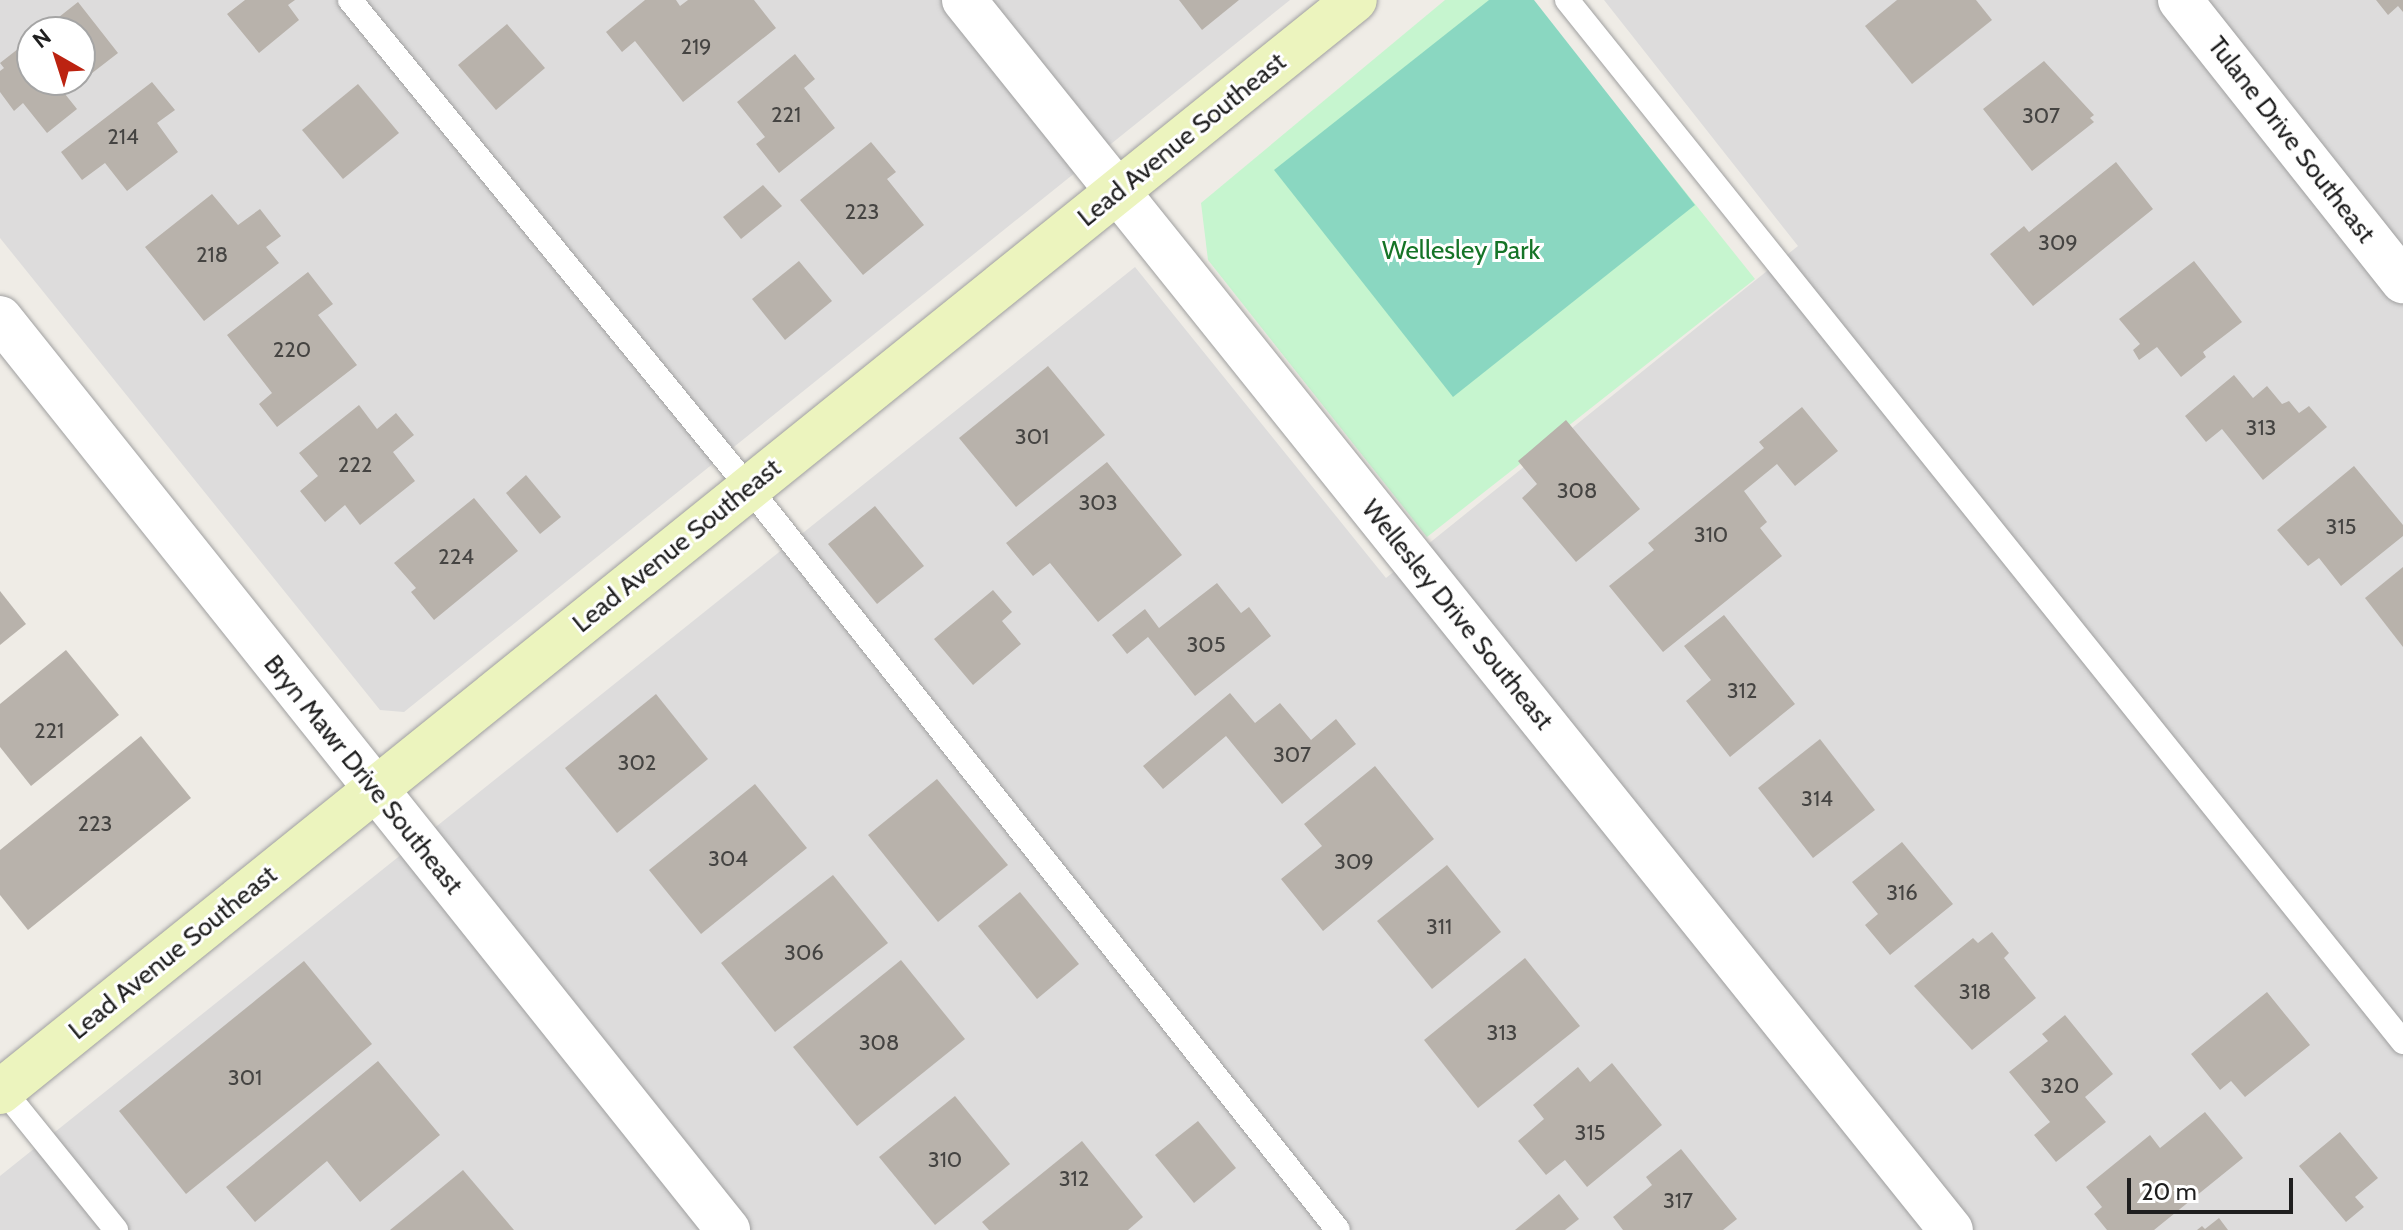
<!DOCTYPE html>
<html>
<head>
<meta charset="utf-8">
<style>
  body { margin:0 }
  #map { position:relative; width:2403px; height:1230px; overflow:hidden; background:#efece6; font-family:Cabin,sans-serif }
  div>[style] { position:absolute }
  .residential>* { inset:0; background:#dddcdc }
  .park>* { inset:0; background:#c6f5cf }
  .pitch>* { inset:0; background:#8ad7c1 }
  .building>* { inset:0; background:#b8b2ab }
  .roads { filter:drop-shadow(0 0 2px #a0a0a0) drop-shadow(0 0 2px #a0a0a0) }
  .lane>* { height:24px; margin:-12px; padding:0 12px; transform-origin:12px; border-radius:12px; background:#fff }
  .street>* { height:44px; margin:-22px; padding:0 22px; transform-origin:22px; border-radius:22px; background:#fff }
  .secondary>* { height:44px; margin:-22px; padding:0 22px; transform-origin:22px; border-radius:22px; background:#ecf4be }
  span { translate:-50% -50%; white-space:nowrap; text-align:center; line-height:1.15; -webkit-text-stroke:6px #fff; paint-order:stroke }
  .number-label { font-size:22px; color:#454442 }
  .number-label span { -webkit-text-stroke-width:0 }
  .street-label { font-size:26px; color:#1f1f1f }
  .park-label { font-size:26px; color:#157427 }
  .north { position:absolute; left:16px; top:16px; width:80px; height:80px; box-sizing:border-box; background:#fff; border:2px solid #a5a5a5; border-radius:50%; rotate:321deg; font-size:22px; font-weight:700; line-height:32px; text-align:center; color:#1f1f1f }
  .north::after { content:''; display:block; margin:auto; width:28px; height:36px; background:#bc2311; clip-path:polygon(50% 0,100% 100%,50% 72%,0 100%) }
  .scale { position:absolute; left:2127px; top:1178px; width:166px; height:36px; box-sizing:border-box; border:4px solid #1f1f1f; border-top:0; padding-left:10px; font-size:24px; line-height:28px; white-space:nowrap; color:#1f1f1f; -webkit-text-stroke:6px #fff; paint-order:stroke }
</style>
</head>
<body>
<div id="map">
  <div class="residential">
    <div style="clip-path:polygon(evenodd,0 0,1290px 0,404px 712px,380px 710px,0 238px,0 0,32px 32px,80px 32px,80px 80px,32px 80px,32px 32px)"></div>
    <div style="clip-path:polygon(1604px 0,2403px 0,2403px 1230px,0 1230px,0 1176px,1135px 267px,1386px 578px,1798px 246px)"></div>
  </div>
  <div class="park">
    <div style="clip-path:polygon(1445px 0,1532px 0,1755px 279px,1427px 537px,1208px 260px,1201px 203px)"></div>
  </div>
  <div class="pitch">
    <div style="clip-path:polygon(1489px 0,1534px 0,1695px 205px,1453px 397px,1274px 170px)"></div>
  </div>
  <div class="building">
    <div style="clip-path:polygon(245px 0,295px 0,288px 5px,299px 20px,259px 53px,227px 14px)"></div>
    <div style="clip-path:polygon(645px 0,676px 0,680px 6px,688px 0,754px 0,776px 28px,683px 102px,635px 41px,622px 52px,606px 32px)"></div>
    <div style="clip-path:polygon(1179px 0,1239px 0,1202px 30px)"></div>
    <div style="clip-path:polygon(1897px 0,1976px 0,1992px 20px,1912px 84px,1865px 26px)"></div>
    <div style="clip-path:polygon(2376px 0,2403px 0,2403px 12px,2398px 6px,2388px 15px)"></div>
    <div style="clip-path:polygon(78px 2px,118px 53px,65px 94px,77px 109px,47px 133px,23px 103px,14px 111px,0 92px,0 71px,4px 68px,0 63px,32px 38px,32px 80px,80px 80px,80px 32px,40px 32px)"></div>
    <div style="clip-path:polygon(507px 24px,545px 68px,496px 110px,458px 65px)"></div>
    <div style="clip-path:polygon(795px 54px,815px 79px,804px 88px,835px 128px,779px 173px,756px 144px,765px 137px,737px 102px)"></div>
    <div style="clip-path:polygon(2044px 61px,2094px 115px,2090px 118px,2094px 122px,2032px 171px,1983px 109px)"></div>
    <div style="clip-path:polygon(152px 82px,175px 110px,157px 123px,178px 152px,127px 191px,105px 163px,82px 180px,61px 152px)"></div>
    <div style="clip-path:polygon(358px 84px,399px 133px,343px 179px,302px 130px)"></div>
    <div style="clip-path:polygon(871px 142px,896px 172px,887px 179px,924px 225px,863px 275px,800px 200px)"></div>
    <div style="clip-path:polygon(2116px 162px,2153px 209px,2033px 306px,1990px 254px,2024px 226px,2029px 232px)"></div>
    <div style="clip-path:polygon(763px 185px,782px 206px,741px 239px,723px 217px)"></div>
    <div style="clip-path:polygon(212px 194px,238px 225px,260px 209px,281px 236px,266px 247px,279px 263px,204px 321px,145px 247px)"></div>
    <div style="clip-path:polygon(799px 261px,832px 301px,785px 340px,752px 299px)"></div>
    <div style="clip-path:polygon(2194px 261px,2242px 322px,2203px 352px,2206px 357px,2181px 377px,2157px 347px,2139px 360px,2133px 350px,2140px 344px,2119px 319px)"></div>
    <div style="clip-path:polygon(308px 272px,333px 304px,318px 315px,357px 365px,277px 427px,259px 404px,272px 393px,227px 335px)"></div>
    <div style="clip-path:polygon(1048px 366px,1105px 435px,1016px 507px,959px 438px)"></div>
    <div style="clip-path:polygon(2234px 375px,2253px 398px,2267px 386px,2282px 404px,2289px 401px,2299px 413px,2309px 406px,2327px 427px,2263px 480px,2222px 429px,2206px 442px,2185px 416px)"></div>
    <div style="clip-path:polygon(359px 405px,377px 429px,396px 413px,414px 435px,393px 452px,415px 481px,360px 525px,345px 505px,325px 522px,300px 491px,318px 476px,299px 453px)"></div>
    <div style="clip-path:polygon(1802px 407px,1838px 451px,1795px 486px,1777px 464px,1744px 491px,1767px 522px,1760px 528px,1782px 556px,1663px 652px,1609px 586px,1654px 550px,1648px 543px,1764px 448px,1759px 442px)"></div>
    <div style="clip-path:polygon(1566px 420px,1640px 509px,1576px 562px,1522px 498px,1537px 484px,1518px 461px)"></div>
    <div style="clip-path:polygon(1107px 462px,1182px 555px,1098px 622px,1050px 563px,1033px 576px,1006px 543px)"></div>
    <div style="clip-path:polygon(2354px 466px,2403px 525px,2403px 536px,2341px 586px,2319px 558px,2308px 566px,2277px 530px)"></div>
    <div style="clip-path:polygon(526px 475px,561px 517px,540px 534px,506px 493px)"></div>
    <div style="clip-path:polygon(474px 498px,518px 551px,434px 620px,411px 592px,416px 588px,394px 563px)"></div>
    <div style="clip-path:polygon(875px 506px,924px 566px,877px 604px,828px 544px)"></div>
    <div style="clip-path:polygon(2403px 567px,2403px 647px,2365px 598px)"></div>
    <div style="clip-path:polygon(1217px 583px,1241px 613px,1249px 607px,1271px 636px,1195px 696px,1148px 637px,1127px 654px,1112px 635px,1145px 609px,1159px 628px)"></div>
    <div style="clip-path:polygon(993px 590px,1012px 612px,1002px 621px,1021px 644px,973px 685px,934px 639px)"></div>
    <div style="clip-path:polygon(0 591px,26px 624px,0 645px)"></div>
    <div style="clip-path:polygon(1724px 615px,1795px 704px,1730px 757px,1686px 701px,1711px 680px,1684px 646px)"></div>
    <div style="clip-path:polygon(66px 650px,119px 715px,31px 786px,0 747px,0 704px)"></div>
    <div style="clip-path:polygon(1230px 693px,1255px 723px,1280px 703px,1311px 740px,1336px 719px,1356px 744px,1282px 804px,1226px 736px,1163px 789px,1143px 766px)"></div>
    <div style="clip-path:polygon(656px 694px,708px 759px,617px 833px,565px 768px)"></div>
    <div style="clip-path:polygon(141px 736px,191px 798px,28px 930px,0 895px,0 850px)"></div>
    <div style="clip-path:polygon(1820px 739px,1875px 810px,1813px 858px,1758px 788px)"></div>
    <div style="clip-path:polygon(1375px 766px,1434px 839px,1323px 931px,1281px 879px,1322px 846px,1304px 824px)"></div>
    <div style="clip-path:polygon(937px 779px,1008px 865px,938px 922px,868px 835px)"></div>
    <div style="clip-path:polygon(755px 784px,807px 848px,701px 934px,649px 870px)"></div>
    <div style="clip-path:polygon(1902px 842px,1953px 904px,1890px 955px,1865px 925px,1878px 914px,1852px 882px)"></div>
    <div style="clip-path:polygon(1447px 865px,1501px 932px,1432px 989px,1377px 921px)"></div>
    <div style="clip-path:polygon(833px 875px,888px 943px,775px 1032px,721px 963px)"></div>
    <div style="clip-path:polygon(1020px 892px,1079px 964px,1037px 999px,978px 926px)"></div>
    <div style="clip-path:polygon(1992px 932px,2009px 953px,2004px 958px,2036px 998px,1972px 1050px,1914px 986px,1973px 938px,1978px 943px)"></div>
    <div style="clip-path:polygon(1525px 958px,1580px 1026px,1478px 1108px,1424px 1040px)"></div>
    <div style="clip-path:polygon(901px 960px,965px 1039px,857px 1126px,793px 1047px)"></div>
    <div style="clip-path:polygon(304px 961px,372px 1044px,186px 1194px,119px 1111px)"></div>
    <div style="clip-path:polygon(2267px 992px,2310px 1045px,2245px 1097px,2231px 1081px,2220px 1090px,2191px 1054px)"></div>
    <div style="clip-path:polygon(2065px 1015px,2113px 1074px,2085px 1097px,2106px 1122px,2056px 1162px,2034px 1135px,2050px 1122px,2009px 1072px,2048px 1041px,2042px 1034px)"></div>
    <div style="clip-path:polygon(378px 1061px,440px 1135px,360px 1202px,327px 1161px,255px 1222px,226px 1187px)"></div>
    <div style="clip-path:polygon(1612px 1063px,1662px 1125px,1587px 1187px,1565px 1160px,1546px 1175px,1518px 1141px,1544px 1119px,1533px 1105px,1578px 1067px,1590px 1082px)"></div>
    <div style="clip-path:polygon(955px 1096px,1010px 1164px,935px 1225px,879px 1157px)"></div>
    <div style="clip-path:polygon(2205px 1112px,2243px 1158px,2154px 1230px,2107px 1230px,2094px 1214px,2102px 1207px,2086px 1187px,2150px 1135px,2160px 1148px)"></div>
    <div style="clip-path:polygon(1198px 1121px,1236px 1168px,1194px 1203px,1155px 1155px)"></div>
    <div style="clip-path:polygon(2340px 1132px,2378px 1178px,2355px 1197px,2364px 1207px,2346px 1222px,2299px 1166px)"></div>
    <div style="clip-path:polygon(1082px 1141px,1143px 1217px,1128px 1230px,989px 1230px,982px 1222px)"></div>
    <div style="clip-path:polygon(1681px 1149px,1737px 1219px,1723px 1230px,1623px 1230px,1613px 1217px,1652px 1185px,1646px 1177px)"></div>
    <div style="clip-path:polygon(463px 1170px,514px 1230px,390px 1230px)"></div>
    <div style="clip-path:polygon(1559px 1194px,1579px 1219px,1565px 1230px,1515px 1230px)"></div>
    <div style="clip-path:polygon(2219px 1218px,2228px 1230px,2197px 1230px,2202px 1226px,2205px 1229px)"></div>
  </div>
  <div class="roads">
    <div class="lane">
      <div style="left:350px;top:0;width:630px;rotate:50.73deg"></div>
      <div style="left:749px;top:488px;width:947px;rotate:51.56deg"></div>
      <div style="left:1567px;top:0;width:1336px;rotate:51.26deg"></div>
      <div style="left:0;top:1086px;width:185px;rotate:51.1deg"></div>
    </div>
    <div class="street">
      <div style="left:964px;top:0;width:1577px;rotate:51.26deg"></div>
      <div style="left:2180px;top:0;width:359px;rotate:51.6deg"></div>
      <div style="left:0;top:318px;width:1167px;rotate:51.4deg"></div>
    </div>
    <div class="secondary">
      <div style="left:0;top:1092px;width:1740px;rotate:-38.87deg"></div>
    </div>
  </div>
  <div class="number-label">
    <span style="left:696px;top:47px">219</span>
    <span style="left:786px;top:115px">221</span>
    <span style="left:2041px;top:116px">307</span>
    <span style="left:123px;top:137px">214</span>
    <span style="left:862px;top:212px">223</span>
    <span style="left:2058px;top:243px">309</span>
    <span style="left:212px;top:255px">218</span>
    <span style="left:292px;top:350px">220</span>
    <span style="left:2261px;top:428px">313</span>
    <span style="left:1032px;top:437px">301</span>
    <span style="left:355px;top:465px">222</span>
    <span style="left:1577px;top:491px">308</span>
    <span style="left:1098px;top:503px">303</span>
    <span style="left:2341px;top:527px">315</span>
    <span style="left:1711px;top:535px">310</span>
    <span style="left:456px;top:557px">224</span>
    <span style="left:1206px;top:645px">305</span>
    <span style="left:1742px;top:691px">312</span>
    <span style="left:49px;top:731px">221</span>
    <span style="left:1292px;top:755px">307</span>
    <span style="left:637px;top:763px">302</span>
    <span style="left:1817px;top:799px">314</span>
    <span style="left:95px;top:824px">223</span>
    <span style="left:728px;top:859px">304</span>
    <span style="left:1354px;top:862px">309</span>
    <span style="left:1902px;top:893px">316</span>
    <span style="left:1439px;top:927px">311</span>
    <span style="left:804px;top:953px">306</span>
    <span style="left:1975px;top:992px">318</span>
    <span style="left:1502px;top:1033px">313</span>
    <span style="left:879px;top:1043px">308</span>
    <span style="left:245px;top:1078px">301</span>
    <span style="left:2060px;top:1086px">320</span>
    <span style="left:1590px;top:1133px">315</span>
    <span style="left:945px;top:1160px">310</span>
    <span style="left:1074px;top:1179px">312</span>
    <span style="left:1678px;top:1201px">317</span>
  </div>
  <div class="street-label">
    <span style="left:1182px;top:140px;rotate:-39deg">Lead Avenue Southeast</span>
    <span style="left:2291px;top:140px;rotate:52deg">Tulane Drive Southeast</span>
    <span style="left:677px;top:546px;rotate:-39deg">Lead Avenue Southeast</span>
    <span style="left:1457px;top:615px;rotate:51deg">Wellesley Drive Southeast</span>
    <span style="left:363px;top:775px;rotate:51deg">Bryn Mawr Drive Southeast</span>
    <span style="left:173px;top:953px;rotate:-39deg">Lead Avenue Southeast</span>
  </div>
  <div class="park-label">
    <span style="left:1461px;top:251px">Wellesley Park</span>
  </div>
  <div class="north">N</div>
  <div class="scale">20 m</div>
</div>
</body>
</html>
